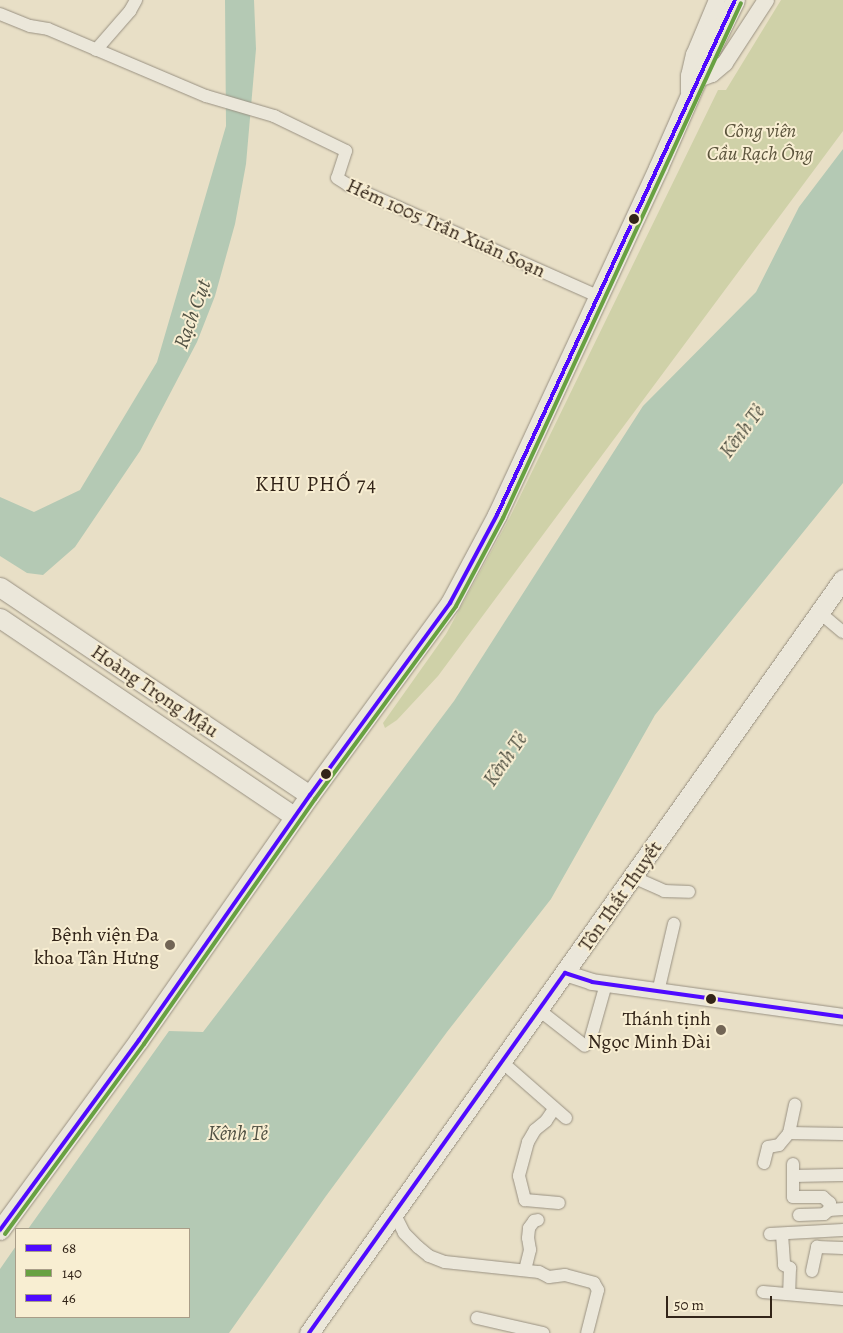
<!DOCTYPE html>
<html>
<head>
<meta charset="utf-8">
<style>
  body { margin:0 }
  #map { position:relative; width:843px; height:1333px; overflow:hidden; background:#e8dfc6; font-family:Alegreya,serif }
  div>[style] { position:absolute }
  .green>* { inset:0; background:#cfd1a8 }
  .water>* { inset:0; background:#b4c9b4 }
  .roads { filter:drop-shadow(0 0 1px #999182) drop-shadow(0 0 1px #999182) }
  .minor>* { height:12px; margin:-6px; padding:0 6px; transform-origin:6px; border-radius:6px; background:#ebe7da }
  .tertiary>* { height:16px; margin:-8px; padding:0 8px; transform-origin:8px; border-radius:8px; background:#ebe7da }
  .secondary>* { height:19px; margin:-9.5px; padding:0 9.5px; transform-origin:9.5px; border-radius:9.5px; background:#ebe7da }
  .bus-1>* { height:4px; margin:-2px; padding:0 2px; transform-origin:2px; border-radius:2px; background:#4f0aff }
  .bus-2>* { height:4px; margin:-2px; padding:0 2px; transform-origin:2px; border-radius:2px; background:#68a142 }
  .bus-3>* { height:4px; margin:-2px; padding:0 2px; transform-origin:2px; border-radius:2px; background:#4f0aff }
  .dots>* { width:14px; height:14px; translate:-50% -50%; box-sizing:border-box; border:2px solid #f8eed2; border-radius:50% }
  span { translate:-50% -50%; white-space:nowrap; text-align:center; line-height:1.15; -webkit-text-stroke:4px #f8eed2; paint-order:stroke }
  .park-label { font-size:20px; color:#5b543c; font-style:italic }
  .street-label { font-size:20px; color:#322418 }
  .poi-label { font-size:20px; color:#322418 }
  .right { translate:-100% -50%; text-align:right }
  .water-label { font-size:21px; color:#525244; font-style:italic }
  .neighbourhood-label { font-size:21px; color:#322418; letter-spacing:1px }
  .legend { position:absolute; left:15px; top:1228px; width:175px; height:90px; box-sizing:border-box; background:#f8eed2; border:1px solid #a99d88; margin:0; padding:6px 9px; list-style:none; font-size:15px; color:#322418 }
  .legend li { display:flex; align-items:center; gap:10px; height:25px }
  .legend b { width:25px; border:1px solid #a99d88 }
  .scale { position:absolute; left:666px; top:1296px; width:106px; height:22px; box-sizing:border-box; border:2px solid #322418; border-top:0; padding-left:6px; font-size:15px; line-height:18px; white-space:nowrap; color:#322418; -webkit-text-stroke:4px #f8eed2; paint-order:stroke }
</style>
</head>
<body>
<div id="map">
  <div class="green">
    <div style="clip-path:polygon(781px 0,843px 0,843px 131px,438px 676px,397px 720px,385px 728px,383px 723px,446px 634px,510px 517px,718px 90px,726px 90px)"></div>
  </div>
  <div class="water">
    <div style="clip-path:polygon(225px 0,254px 0,256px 49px,246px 164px,235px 224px,215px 296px,197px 342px,140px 451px,75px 547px,43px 575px,27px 573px,0 556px,0 497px,34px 512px,80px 490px,157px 362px,226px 126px)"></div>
    <div style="clip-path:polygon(843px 149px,843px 483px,655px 715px,551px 899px,447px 1032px,326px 1196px,229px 1333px,0 1333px,0 1269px,16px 1246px,16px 1317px,189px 1317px,189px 1229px,28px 1229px,169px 1031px,203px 1032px,333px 862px,454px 701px,643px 406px,756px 292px,799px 207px)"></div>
  </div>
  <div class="roads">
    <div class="minor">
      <div style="left:0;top:14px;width:32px;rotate:22deg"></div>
      <div style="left:30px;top:26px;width:18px;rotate:9deg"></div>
      <div style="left:48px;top:29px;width:172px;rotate:23deg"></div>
      <div style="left:206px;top:96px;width:71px;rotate:16.4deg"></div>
      <div style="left:274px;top:116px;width:80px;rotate:25.9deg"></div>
      <div style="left:346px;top:151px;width:28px;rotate:108deg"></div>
      <div style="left:337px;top:178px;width:13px;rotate:32deg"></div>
      <div style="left:348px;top:185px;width:275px;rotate:24deg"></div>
      <div style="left:96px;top:50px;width:52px;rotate:-48.9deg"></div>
      <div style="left:130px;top:11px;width:13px;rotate:-61deg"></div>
      <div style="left:819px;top:612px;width:31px;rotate:40deg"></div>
      <div style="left:633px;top:877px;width:34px;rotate:24deg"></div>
      <div style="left:664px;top:891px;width:25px;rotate:2deg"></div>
      <div style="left:658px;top:992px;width:70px;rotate:-76.8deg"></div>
      <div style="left:539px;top:1010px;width:58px;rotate:38deg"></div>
      <div style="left:591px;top:1037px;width:55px;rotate:-74.2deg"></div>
      <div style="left:502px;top:1062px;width:85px;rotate:41.2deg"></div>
      <div style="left:554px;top:1109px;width:14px;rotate:124deg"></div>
      <div style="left:546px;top:1121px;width:14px;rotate:141deg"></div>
      <div style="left:535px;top:1130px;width:14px;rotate:120deg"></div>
      <div style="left:528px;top:1142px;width:35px;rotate:105deg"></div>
      <div style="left:519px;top:1176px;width:25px;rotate:76deg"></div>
      <div style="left:525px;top:1200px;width:34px;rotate:5deg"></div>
      <div style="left:789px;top:1133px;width:54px;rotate:1.1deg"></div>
      <div style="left:764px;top:1163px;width:16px;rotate:-76deg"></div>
      <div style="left:768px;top:1147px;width:11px;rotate:-10deg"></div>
      <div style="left:779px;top:1145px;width:16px;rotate:-50deg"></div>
      <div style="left:789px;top:1133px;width:29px;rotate:-78deg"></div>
      <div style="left:793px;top:1164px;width:33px;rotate:90deg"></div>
      <div style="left:793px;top:1197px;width:30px"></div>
      <div style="left:823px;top:1197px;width:9px;rotate:41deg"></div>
      <div style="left:830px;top:1203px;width:7px;rotate:98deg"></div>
      <div style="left:793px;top:1176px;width:50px;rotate:-1.1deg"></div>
      <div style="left:394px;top:1213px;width:22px;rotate:63deg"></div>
      <div style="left:404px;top:1233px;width:20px;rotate:45deg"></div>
      <div style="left:418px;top:1247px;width:14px;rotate:39deg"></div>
      <div style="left:429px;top:1256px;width:17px;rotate:21deg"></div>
      <div style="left:445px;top:1262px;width:95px;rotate:6.1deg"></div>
      <div style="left:539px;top:1272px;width:11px;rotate:27deg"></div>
      <div style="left:549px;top:1277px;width:16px;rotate:-7deg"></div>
      <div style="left:565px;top:1275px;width:30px;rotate:15deg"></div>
      <div style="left:594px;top:1283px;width:8px;rotate:60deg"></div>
      <div style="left:598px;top:1290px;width:44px;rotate:104.3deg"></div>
      <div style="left:799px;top:1215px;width:25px;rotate:-2deg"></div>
      <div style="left:824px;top:1214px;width:6px;rotate:-39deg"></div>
      <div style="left:829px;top:1210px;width:14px;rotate:-4deg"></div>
      <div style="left:770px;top:1234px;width:73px;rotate:-3.1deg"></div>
      <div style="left:782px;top:1234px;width:31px;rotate:86deg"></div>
      <div style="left:784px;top:1265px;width:7px;rotate:27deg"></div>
      <div style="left:790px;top:1268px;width:26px;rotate:92deg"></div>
      <div style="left:525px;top:1270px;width:21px;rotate:-76deg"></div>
      <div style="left:530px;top:1250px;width:12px;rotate:-99deg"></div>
      <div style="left:528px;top:1238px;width:10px;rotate:-84deg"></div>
      <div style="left:529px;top:1228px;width:9px;rotate:-54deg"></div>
      <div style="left:534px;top:1221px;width:4px;rotate:-14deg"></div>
      <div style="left:812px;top:1271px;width:25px;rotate:-78deg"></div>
      <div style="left:817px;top:1247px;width:26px;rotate:2deg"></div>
      <div style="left:763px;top:1292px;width:80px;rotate:5deg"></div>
      <div style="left:477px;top:1318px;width:68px;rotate:12.8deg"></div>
    </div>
    <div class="tertiary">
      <div style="left:696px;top:80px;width:17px;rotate:-21deg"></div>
      <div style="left:712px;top:74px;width:17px;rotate:-40deg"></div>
      <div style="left:725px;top:63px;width:75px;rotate:-56.9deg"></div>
      <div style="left:689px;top:92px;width:16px;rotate:-90deg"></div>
      <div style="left:689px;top:76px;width:22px;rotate:-77deg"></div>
      <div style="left:694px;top:55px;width:60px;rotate:-67.3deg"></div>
      <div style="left:565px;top:973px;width:28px;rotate:18deg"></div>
      <div style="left:592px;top:982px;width:253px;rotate:7.9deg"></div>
    </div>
    <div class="secondary">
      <div style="left:0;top:587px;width:373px;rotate:33.9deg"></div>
      <div style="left:0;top:618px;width:354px;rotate:34deg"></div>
      <div style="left:0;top:1230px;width:235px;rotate:-53.8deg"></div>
      <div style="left:139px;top:1040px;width:299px;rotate:-55.1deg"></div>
      <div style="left:310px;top:795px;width:238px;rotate:-53.9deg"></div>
      <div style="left:450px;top:603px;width:100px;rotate:-61.9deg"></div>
      <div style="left:497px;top:515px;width:383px;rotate:-65.1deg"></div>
      <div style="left:658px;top:168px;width:115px;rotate:-66.3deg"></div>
      <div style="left:704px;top:63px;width:70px;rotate:-63.8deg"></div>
      <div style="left:309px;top:1333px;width:924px;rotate:-54.69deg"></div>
    </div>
  </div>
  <div class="bus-1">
    <div style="left:0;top:1230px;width:235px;rotate:-53.8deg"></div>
    <div style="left:139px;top:1040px;width:299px;rotate:-55.1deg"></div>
    <div style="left:310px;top:795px;width:238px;rotate:-53.9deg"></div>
    <div style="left:450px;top:603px;width:100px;rotate:-61.9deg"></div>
    <div style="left:497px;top:515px;width:567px;rotate:-65.2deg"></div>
  </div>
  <div class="bus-2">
    <div style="left:5px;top:1234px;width:235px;rotate:-53.8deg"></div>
    <div style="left:144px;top:1044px;width:299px;rotate:-55.1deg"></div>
    <div style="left:315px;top:799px;width:239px;rotate:-53.8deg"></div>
    <div style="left:456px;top:606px;width:100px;rotate:-61.9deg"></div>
    <div style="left:503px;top:518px;width:567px;rotate:-65.2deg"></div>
  </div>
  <div class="bus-3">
    <div style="left:565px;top:973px;width:28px;rotate:18deg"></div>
    <div style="left:592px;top:982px;width:253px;rotate:7.9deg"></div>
    <div style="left:309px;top:1333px;width:442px;rotate:-54.6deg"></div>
  </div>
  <div class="dots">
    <div style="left:634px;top:219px;background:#322418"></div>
    <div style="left:326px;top:774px;background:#322418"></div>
    <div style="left:170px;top:945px;background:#726555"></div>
    <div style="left:711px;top:999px;background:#322418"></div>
    <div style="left:721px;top:1030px;background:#726555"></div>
  </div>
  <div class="park-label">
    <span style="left:760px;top:142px">Công viên<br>Cầu Rạch Ông</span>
  </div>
  <div class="street-label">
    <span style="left:446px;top:228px;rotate:24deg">Hẻm 1005 Trần Xuân Soạn</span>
    <span style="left:155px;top:691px;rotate:34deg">Hoàng Trọng Mậu</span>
    <span style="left:620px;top:896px;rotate:-55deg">Tôn Thất Thuyết</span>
  </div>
  <div class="poi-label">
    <span class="right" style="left:159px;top:946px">Bệnh viện Đa<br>khoa Tân Hưng</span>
    <span class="right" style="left:711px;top:1030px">Thánh tịnh<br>Ngọc Minh Đài</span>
  </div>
  <div class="water-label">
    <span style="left:192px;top:314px;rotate:-70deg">Rạch Cụt</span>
    <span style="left:742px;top:431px;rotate:-53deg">Kênh Tẻ</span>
    <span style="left:505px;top:759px;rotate:-55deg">Kênh Tẻ</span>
    <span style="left:238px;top:1133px">Kênh Tẻ</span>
  </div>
  <div class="neighbourhood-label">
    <span style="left:316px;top:484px">KHU PHỐ 74</span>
  </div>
  <ul class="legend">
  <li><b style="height:6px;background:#4f0aff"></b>68</li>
  <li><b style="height:6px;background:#68a142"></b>140</li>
  <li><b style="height:6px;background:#4f0aff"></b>46</li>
  </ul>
  <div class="scale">50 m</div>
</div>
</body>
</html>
